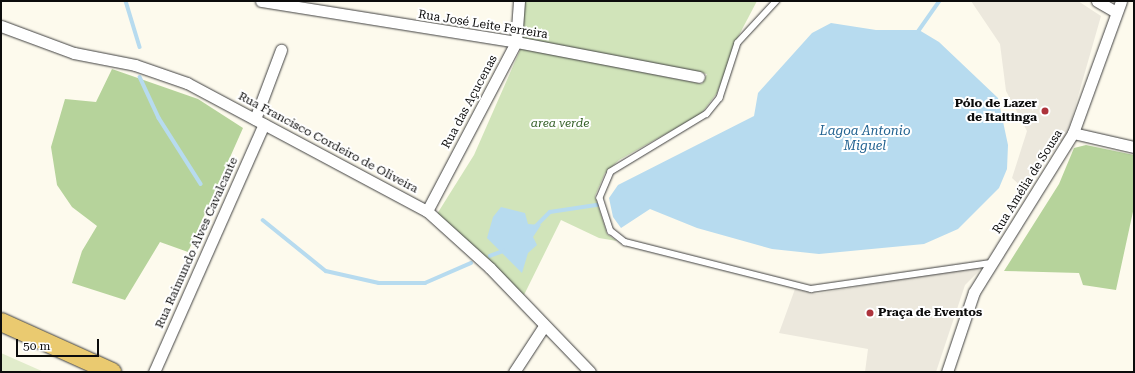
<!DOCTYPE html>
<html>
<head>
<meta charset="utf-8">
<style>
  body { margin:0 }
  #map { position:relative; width:1135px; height:373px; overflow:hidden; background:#fdfaed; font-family:"Roboto Serif",serif }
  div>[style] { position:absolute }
  .green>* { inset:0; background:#d1e4ba }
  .forest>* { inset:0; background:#b6d39b }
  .pitch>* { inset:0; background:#e1eccb }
  .plaza>* { inset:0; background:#ece8dd }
  .water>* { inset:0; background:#b7dbef }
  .stream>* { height:3.5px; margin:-1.75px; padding:0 1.75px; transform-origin:1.75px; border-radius:1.75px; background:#b7dbef }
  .roads { filter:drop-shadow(0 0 1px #3f3f3f) drop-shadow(0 0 1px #3f3f3f) }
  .service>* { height:5.5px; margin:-2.75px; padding:0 2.75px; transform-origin:2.75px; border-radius:2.75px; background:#fff }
  .minor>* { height:11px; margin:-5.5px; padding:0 5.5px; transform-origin:5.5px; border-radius:5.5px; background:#fff }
  .primary>* { height:18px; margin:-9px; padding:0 9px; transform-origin:9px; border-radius:9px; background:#eaca70 }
  .dots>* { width:11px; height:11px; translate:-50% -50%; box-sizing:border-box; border:2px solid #fff; border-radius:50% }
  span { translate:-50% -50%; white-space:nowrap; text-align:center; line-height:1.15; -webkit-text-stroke:4px #fff; paint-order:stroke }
  .street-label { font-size:12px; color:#0c0c0c }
  .poi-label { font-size:12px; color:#0c0c0c; font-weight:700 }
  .right { translate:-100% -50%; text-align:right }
  .left { translate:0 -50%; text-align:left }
  .park-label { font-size:12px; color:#315d24; font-style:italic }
  .water-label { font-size:13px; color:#236391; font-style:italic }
  .frame { position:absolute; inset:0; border:2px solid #0c0c0c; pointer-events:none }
  .scale { position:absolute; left:16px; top:339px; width:83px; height:18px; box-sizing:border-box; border:2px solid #0c0c0c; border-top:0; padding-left:5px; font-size:12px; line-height:14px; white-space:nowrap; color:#0c0c0c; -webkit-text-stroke:3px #fff; paint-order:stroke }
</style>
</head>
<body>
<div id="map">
  <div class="green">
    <div style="clip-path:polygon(523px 1px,757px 1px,738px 37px,717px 93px,701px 114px,619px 160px,605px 173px,595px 196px,607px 234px,617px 241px,599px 238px,561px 220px,524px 295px,437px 214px,474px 155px,521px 48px,702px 84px,707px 74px,522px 38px)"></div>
  </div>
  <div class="forest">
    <div style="clip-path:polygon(112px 69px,198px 99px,243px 128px,188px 252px,160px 242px,125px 300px,72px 283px,82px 251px,97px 226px,72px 207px,57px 185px,51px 147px,65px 99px,96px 102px)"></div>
    <div style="clip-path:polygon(1086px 145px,1134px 155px,1134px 207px,1116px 290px,1083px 285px,1079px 273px,1004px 271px,1059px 184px,1074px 148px)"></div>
  </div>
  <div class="pitch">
    <div style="clip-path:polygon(1px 353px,44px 372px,1px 372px)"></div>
  </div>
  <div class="plaza">
    <div style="clip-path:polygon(971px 1px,1078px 1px,1101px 16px,1067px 135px,1023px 188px,1012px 178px,1027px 131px,1006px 91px,1000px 44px)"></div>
    <div style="clip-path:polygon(978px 265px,979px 271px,965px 285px,936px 372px,865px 372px,868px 349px,779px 333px,795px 289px,816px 294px)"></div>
  </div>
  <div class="water">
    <div style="clip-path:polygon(831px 23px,876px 30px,919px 30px,939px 42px,998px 98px,1008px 145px,1007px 169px,999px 188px,958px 229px,924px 244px,819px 254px,772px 249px,697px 228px,650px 209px,621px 228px,613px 217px,609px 198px,618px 185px,754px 116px,758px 93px,812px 33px)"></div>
    <div style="clip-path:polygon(501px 207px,525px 213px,528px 224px,541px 225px,533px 237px,537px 245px,528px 253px,522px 273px,487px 238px,493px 217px)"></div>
  </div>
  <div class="stream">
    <div style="left:126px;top:1px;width:48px;rotate:73.1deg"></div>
    <div style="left:917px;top:33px;width:39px;rotate:-55deg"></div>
    <div style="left:140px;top:77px;width:45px;rotate:65.1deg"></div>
    <div style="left:159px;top:118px;width:78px;rotate:57.5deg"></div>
    <div style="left:263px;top:220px;width:81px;rotate:39deg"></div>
    <div style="left:326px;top:271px;width:54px;rotate:12.8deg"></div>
    <div style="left:379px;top:283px;width:46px"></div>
    <div style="left:425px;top:283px;width:50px;rotate:-23.5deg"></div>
    <div style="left:535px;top:227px;width:21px;rotate:-45deg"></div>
    <div style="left:550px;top:212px;width:48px;rotate:-8.5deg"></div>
    <div style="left:490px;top:256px;width:14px;rotate:-21deg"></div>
  </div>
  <div class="roads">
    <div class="service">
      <div style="left:777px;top:1px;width:57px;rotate:132.9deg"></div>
      <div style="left:738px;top:43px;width:58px;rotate:108.1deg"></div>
      <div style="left:720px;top:98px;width:21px;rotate:129deg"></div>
      <div style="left:707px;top:114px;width:112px;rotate:148.9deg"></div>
      <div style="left:611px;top:172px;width:28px;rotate:113deg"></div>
      <div style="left:600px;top:198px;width:35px;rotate:72deg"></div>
      <div style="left:611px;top:231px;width:18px;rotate:38deg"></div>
      <div style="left:625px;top:242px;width:192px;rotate:14.2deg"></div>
      <div style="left:811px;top:289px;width:183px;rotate:-8.2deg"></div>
    </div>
    <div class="minor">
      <div style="left:261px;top:1px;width:258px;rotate:9.1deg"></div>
      <div style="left:516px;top:42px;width:186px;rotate:10.8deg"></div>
      <div style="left:1097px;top:1px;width:22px;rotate:30deg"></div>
      <div style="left:1px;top:26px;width:78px;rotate:20.3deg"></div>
      <div style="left:74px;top:53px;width:62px;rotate:11.1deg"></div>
      <div style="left:135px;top:65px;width:55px;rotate:19.1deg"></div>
      <div style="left:187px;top:83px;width:272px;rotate:28.1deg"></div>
      <div style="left:427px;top:211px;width:85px;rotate:42.1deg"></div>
      <div style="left:490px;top:268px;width:144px;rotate:46.1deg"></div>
      <div style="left:255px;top:119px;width:74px;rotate:-69.4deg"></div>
      <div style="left:1073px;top:133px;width:63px;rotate:12.9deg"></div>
      <div style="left:427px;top:211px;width:191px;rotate:-62.2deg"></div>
      <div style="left:516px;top:42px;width:41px;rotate:-85.8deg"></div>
      <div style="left:154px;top:372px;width:271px;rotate:-66.1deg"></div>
      <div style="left:514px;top:372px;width:55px;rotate:-56.9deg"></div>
      <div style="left:947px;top:372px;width:84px;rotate:-71.4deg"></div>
      <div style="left:974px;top:292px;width:187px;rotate:-58.1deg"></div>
      <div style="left:1073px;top:133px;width:140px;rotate:-70deg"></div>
    </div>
    <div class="primary">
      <div style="left:1px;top:322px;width:122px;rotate:24.2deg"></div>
    </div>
  </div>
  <div class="dots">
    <div style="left:1045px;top:111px;background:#ad333b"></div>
    <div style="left:870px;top:313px;background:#ad333b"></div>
  </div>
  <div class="street-label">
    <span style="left:483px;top:25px;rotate:9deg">Rua José Leite Ferreira</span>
    <span style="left:470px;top:102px;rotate:-62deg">Rua das Açucenas</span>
    <span style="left:328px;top:143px;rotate:28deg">Rua Francisco Cordeiro de Oliveira</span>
    <span style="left:1028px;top:182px;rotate:-58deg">Rua Amélia de Sousa</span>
    <span style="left:197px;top:243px;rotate:-66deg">Rua Raimundo Alves Cavalcante</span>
  </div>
  <div class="poi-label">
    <span class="right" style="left:1037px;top:111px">Pólo de Lazer<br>de Itaitinga</span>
    <span class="left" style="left:878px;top:313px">Praça de Eventos</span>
  </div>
  <div class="park-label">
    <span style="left:560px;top:124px">area verde</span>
  </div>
  <div class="water-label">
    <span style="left:865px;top:139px">Lagoa Antonio<br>Miguel</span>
  </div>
  <div class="frame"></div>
  <div class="scale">50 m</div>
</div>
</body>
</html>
